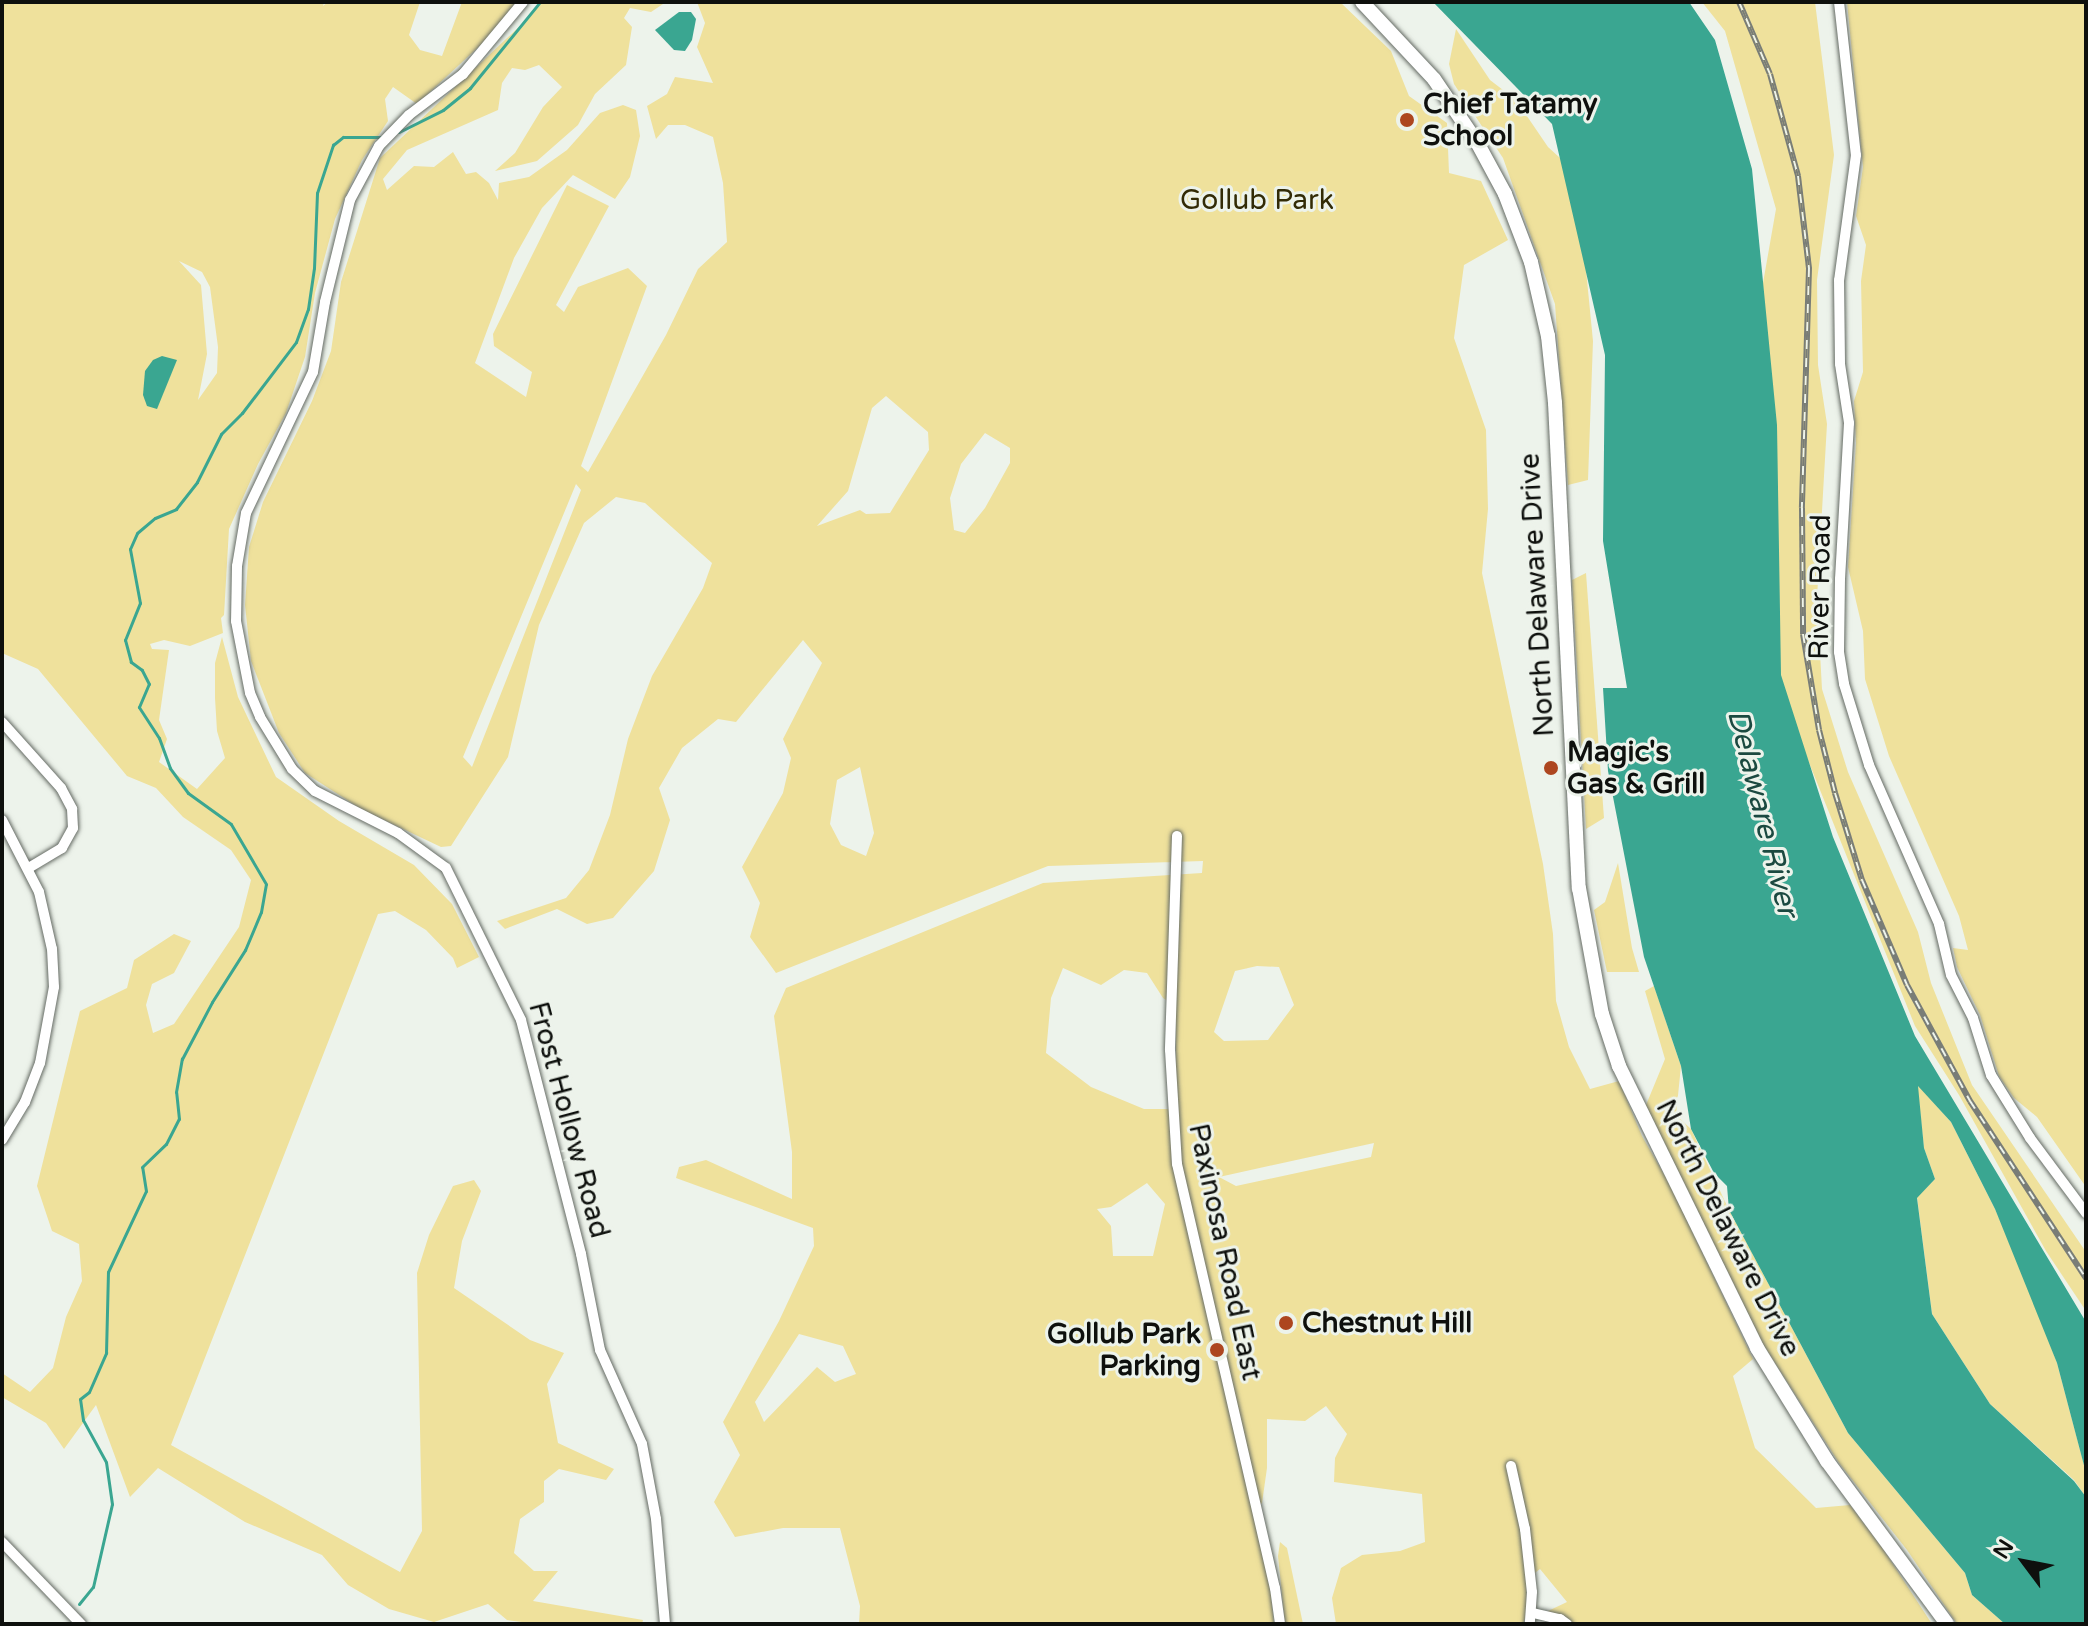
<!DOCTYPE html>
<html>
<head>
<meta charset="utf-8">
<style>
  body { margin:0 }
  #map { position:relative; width:2088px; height:1626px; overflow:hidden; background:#edf3eb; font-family:"Varela Round",sans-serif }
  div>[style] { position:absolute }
  .green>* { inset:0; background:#efe19c }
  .water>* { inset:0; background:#3aa691 }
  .stream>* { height:3px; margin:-1.5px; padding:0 1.5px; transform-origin:1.5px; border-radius:1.5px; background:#3aa691 }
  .roads { filter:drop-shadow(0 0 2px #656b64) drop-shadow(0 0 2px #656b64) }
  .minor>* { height:10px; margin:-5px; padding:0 5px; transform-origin:5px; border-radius:5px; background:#fff }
  .major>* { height:14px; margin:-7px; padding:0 7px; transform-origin:7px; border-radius:7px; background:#fff }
  .rail>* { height:6px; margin-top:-3px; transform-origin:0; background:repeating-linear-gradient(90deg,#edf3eb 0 9px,#797d77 0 18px); box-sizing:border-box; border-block:2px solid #797d77 }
  .dots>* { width:22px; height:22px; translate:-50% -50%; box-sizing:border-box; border:4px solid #edf3eb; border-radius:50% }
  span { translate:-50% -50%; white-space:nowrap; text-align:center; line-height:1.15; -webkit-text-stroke:6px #edf3eb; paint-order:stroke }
  .poi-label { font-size:28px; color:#0e100d; font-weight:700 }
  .left { translate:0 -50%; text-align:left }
  .right { translate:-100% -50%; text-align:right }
  .park-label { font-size:28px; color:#322b06 }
  .street-label { font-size:28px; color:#0e100d }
  .water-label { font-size:30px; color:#1b4940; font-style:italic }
  .frame { position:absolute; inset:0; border:4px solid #0e100d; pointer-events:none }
  .north { position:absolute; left:1984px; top:1522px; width:80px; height:80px; -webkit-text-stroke:6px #edf3eb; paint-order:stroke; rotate:302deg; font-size:22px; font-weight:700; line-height:32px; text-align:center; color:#0e100d }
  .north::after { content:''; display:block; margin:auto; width:28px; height:36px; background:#0e100d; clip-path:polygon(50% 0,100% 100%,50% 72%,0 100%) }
</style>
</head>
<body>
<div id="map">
  <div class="green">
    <div style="clip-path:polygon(evenodd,2px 2px,324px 2px,323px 6px,328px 2px,420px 2px,409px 35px,420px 50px,442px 56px,462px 2px,516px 2px,486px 40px,417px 104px,393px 87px,385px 99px,388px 121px,362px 160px,335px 219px,315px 293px,305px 357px,286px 413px,258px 464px,229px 529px,224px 615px,221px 618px,223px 633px,190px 646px,164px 640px,150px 644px,152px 649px,169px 650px,159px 720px,167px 739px,159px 762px,197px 789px,225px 758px,217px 731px,215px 698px,215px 663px,222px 637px,238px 697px,276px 777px,339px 821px,414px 865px,452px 904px,479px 957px,457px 968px,453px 958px,426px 930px,395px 911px,378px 914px,171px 1445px,400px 1572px,422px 1531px,417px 1273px,429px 1235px,453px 1186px,474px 1180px,481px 1191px,462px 1241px,454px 1288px,530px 1340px,564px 1353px,547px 1384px,558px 1443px,614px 1469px,606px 1480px,559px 1469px,544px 1481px,544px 1502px,520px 1519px,514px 1553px,534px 1571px,558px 1571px,533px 1601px,643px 1620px,642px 1624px,538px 1624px,507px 1620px,488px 1604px,434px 1622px,389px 1609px,348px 1585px,322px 1555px,245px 1522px,158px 1468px,130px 1497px,96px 1405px,64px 1449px,46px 1423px,2px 1397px,2px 1373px,30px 1392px,53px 1368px,66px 1317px,82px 1281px,79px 1244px,52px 1231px,37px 1186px,80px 1011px,127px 988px,134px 960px,174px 934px,191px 941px,174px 973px,152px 984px,146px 1005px,153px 1033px,174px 1024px,239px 927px,251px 880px,231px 850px,183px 817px,156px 788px,127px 776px,38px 669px,2px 653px,2px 2px,179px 261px,202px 272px,210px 287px,218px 347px,217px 373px,198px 400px,207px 354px,201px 285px,179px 261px)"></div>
    <div style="clip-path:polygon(evenodd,540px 2px,666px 2px,651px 12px,630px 8px,624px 18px,632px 27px,626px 65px,595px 94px,578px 125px,537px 161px,495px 171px,515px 153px,543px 107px,562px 87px,539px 65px,525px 70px,512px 68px,502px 83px,498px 110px,407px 150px,383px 179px,387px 190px,414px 166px,434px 167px,453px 152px,466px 174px,476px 172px,489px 183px,498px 200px,499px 183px,529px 177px,567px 150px,600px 113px,623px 105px,636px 110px,640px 136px,630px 177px,615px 199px,573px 175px,542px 208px,514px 258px,475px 363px,526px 397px,532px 372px,494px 346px,493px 334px,567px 185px,609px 206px,556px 305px,564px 312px,578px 287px,628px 268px,647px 286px,581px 466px,588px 472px,666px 335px,698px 269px,727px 242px,723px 183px,713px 137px,685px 125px,668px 125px,656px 139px,647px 106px,667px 94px,675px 77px,713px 83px,697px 47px,705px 23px,697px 2px,1340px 2px,1391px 51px,1409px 96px,1447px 123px,1449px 173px,1481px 181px,1508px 240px,1464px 265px,1454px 338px,1486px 430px,1488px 509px,1482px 573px,1543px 864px,1553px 934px,1556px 1001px,1569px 1047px,1590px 1089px,1619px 1081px,1642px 1136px,1670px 1185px,1753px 1359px,1733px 1376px,1755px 1448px,1816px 1508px,1850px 1505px,1883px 1549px,1932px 1624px,1548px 1624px,1551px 1622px,1548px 1611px,1567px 1602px,1540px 1569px,1526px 1580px,1527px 1612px,1523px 1624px,1336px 1624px,1332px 1598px,1341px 1568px,1362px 1555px,1400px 1551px,1425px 1542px,1422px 1494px,1334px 1482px,1335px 1458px,1347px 1434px,1326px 1406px,1305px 1421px,1267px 1419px,1267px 1468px,1262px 1503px,1254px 1511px,1269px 1576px,1274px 1624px,859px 1624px,860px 1606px,840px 1528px,783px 1528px,735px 1537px,714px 1502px,740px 1455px,723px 1422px,779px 1321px,814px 1246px,813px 1228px,676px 1178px,679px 1167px,706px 1160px,792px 1199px,792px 1152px,774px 1016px,786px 988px,1043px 883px,1202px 873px,1203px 861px,1048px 866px,776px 973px,750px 937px,760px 903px,742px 867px,783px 793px,791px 758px,783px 739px,822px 663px,803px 640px,736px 722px,718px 719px,682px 748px,659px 788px,670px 820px,654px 871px,613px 918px,587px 924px,557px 909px,505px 929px,497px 921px,566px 898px,589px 870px,610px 815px,628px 739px,652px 676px,703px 588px,712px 563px,645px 503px,616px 497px,584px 523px,539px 625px,508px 757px,451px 846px,441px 847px,361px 809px,305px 773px,279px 733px,251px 661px,245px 605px,249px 547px,263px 502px,312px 401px,331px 351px,341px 282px,380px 158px,523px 23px,540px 2px,886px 396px,928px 432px,929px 450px,890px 513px,866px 514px,860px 510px,817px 526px,848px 491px,872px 408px,886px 396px,540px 2px,985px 433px,1010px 448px,1010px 463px,985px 508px,965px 533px,954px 530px,950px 498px,961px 464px,985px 433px,540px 2px,576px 484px,581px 490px,472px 767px,463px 757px,576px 484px,540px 2px,860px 767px,874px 833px,866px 856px,841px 845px,830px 824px,837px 780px,860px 767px,540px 2px,1257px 966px,1279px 967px,1294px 1005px,1268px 1040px,1224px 1041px,1214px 1032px,1235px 971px,1257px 966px,540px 2px,1063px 968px,1101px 985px,1124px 970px,1147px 973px,1163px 998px,1176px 1006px,1176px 1109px,1144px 1109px,1091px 1087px,1046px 1053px,1051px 998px,1063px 968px,540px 2px,1374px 1143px,1371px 1157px,1236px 1186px,1219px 1177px,1374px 1143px,540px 2px,1147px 1183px,1165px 1204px,1153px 1256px,1113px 1256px,1111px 1226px,1097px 1209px,1111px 1207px,1147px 1183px,540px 2px,799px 1334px,843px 1346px,856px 1374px,835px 1382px,817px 1367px,764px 1422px,755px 1402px,799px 1334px)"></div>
    <div style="clip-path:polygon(1702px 2px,1815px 2px,1834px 155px,1817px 280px,1818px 365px,1827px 424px,1817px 598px,1822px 689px,1848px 772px,1918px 932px,1931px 983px,1972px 1085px,2086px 1252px,2086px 1311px,2046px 1251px,1959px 1095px,1915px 1026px,1787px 708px,1768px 620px,1756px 323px,1776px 209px,1725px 31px)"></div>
    <div style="clip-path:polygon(1847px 2px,2086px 2px,2086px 1187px,2037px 1117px,2014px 1098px,1999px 1076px,1980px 1015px,1957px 967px,1953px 948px,1968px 950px,1959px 916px,1889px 756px,1865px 679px,1863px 631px,1848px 567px,1856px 443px,1854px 401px,1863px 372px,1861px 281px,1866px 245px,1856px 216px,1863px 167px)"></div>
    <div style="clip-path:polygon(1456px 29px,1490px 80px,1516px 100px,1548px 147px,1571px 168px,1581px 219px,1593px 341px,1588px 480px,1568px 485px,1555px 304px,1503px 158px,1454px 84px,1449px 64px)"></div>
    <div style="clip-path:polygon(1586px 573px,1604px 818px,1586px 829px,1572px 580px)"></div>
    <div style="clip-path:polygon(1618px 863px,1632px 948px,1639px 972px,1607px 972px,1594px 910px,1605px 902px)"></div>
    <div style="clip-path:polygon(1654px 986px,1681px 1066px,1676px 1115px,1691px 1129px,1729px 1210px,1848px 1433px,1965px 1573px,1972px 1595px,2005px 1624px,1957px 1624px,1907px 1550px,1839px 1463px,1763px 1344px,1646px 1105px,1665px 1059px,1645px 991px)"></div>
    <div style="clip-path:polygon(1917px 1084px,1951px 1122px,1995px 1209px,2037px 1308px,2057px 1363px,2084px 1465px,2086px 1497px,2074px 1480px,1990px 1404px,1932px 1314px,1917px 1197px,1935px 1179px,1924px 1148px)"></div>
    <div style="clip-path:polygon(1280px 1542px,1287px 1548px,1303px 1624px,1285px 1624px,1278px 1556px)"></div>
  </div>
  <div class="water">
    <div style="clip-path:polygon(1433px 2px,1689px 2px,1715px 40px,1752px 169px,1777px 425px,1781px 675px,1833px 837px,1915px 1036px,2086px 1322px,2086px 1473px,2057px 1363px,1995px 1209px,1951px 1122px,1918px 1086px,1924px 1148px,1935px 1179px,1917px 1198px,1932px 1314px,1990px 1404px,2074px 1481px,2086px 1497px,2086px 1624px,2005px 1624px,1972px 1595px,1965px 1573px,1848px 1433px,1729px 1210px,1727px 1186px,1714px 1173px,1691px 1129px,1681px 1066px,1644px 957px,1608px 771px,1603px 688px,1627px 688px,1603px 541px,1605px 355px,1552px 124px)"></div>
    <div style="clip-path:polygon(679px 12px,691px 12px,696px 19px,692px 40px,685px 51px,674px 50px,655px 30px)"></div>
    <div style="clip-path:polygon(162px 356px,177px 360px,157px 409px,147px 406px,143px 395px,145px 371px,153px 360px)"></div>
  </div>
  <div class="stream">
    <div style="left:399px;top:132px;width:49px;rotate:-26.6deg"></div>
    <div style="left:443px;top:110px;width:35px;rotate:-39deg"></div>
    <div style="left:470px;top:88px;width:111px;rotate:-50.9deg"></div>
    <div style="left:79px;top:1604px;width:22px;rotate:-51deg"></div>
    <div style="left:93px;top:1587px;width:85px;rotate:-77.1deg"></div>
    <div style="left:112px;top:1504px;width:42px;rotate:-98.1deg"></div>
    <div style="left:106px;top:1462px;width:48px;rotate:-118.7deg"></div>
    <div style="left:83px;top:1420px;width:21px;rotate:-98deg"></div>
    <div style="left:80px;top:1399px;width:11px;rotate:-38deg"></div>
    <div style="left:89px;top:1392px;width:43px;rotate:-66.4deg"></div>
    <div style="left:106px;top:1353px;width:81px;rotate:-88.6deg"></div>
    <div style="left:108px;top:1272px;width:89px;rotate:-64.9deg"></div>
    <div style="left:146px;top:1191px;width:24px;rotate:-99deg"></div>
    <div style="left:142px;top:1167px;width:33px;rotate:-44deg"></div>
    <div style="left:166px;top:1144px;width:28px;rotate:-63deg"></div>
    <div style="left:179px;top:1119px;width:27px;rotate:-96deg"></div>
    <div style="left:176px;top:1092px;width:34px;rotate:-80deg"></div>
    <div style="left:182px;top:1059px;width:64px;rotate:-62.2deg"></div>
    <div style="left:212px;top:1002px;width:62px;rotate:-57.6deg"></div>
    <div style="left:245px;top:950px;width:41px;rotate:-67.2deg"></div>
    <div style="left:261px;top:912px;width:28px;rotate:-80deg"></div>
    <div style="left:266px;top:884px;width:69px;rotate:-120.3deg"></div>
    <div style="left:231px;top:824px;width:53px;rotate:-144.2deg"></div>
    <div style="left:188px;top:793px;width:31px;rotate:-126deg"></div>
    <div style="left:170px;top:768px;width:32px;rotate:-110deg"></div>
    <div style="left:159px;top:738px;width:37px;rotate:-123deg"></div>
    <div style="left:139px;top:707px;width:25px;rotate:-67deg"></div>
    <div style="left:149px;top:684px;width:16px;rotate:-117deg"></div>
    <div style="left:142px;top:670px;width:14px;rotate:-144deg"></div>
    <div style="left:131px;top:662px;width:23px;rotate:-105deg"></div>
    <div style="left:125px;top:640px;width:40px;rotate:-68deg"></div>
    <div style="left:140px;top:603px;width:55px;rotate:-100.5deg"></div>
    <div style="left:130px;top:549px;width:17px;rotate:-66deg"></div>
    <div style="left:137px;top:533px;width:23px;rotate:-40deg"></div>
    <div style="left:155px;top:518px;width:23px;rotate:-23deg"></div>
    <div style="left:176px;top:509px;width:34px;rotate:-52deg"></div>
    <div style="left:197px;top:482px;width:54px;rotate:-63.4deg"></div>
    <div style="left:221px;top:434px;width:30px;rotate:-45deg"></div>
    <div style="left:242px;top:413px;width:89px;rotate:-52.7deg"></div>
    <div style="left:296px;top:342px;width:35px;rotate:-70deg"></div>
    <div style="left:308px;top:309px;width:41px;rotate:-81.7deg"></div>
    <div style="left:314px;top:268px;width:75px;rotate:-87.7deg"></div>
    <div style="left:317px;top:193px;width:51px;rotate:-71.6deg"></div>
    <div style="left:333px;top:145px;width:13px;rotate:-39deg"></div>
    <div style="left:343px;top:137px;width:41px"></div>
  </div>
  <div class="roads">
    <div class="minor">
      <div style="left:523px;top:2px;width:94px;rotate:129.8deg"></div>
      <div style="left:463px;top:74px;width:68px;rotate:142.8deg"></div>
      <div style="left:409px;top:115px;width:43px;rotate:134.1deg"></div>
      <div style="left:379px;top:146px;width:61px;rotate:118.2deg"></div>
      <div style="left:350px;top:200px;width:105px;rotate:103.8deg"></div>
      <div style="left:325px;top:302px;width:71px;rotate:99.7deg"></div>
      <div style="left:313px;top:372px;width:156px;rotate:115.4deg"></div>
      <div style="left:246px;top:513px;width:54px;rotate:99.6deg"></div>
      <div style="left:237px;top:566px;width:55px;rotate:91deg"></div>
      <div style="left:236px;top:621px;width:73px;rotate:79deg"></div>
      <div style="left:250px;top:693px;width:26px;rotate:67deg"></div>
      <div style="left:260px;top:717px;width:61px;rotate:58.4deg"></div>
      <div style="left:292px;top:769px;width:32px;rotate:44deg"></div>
      <div style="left:315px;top:791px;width:93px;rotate:26.8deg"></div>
      <div style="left:398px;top:833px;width:59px;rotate:36.1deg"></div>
      <div style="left:446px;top:868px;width:169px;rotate:63.7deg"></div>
      <div style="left:521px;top:1020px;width:242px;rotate:75.6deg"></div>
      <div style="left:581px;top:1254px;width:98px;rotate:78.8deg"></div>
      <div style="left:600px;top:1350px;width:103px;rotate:65.9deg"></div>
      <div style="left:642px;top:1444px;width:76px;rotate:79.4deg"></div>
      <div style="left:656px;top:1519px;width:105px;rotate:85.1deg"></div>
      <div style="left:1839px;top:2px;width:154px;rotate:83.7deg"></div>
      <div style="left:1856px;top:155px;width:126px;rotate:97.7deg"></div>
      <div style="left:1839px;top:280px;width:84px;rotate:89.3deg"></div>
      <div style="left:1840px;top:364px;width:60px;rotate:81.3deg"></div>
      <div style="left:1849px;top:423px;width:156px;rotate:93.3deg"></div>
      <div style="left:1840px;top:579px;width:73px;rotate:90.8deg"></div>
      <div style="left:1839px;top:652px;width:32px;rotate:81deg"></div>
      <div style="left:1844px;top:684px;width:85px;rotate:72.8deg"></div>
      <div style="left:1869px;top:765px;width:174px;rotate:66.2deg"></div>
      <div style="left:1939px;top:924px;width:52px;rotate:76.8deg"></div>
      <div style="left:1951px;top:975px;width:48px;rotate:62.9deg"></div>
      <div style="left:1973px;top:1018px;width:60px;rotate:72.5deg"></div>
      <div style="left:1991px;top:1075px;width:74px;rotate:58.2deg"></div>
      <div style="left:2030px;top:1138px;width:94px;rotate:53.3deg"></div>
      <div style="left:2px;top:722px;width:89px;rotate:48.2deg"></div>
      <div style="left:61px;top:788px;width:24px;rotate:62deg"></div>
      <div style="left:72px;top:809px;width:19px;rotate:87deg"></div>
      <div style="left:73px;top:828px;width:23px;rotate:119deg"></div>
      <div style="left:62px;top:848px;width:39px;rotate:149deg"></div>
      <div style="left:2px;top:820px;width:81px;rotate:62.8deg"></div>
      <div style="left:39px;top:892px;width:58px;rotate:77.2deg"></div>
      <div style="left:52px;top:949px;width:38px;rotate:87deg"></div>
      <div style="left:54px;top:987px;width:77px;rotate:100.4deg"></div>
      <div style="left:40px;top:1063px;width:42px;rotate:111deg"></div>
      <div style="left:25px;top:1102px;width:44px;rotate:121.2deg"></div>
      <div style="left:1177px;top:836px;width:214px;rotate:91.9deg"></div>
      <div style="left:1170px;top:1050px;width:114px;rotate:86.5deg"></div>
      <div style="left:1177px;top:1164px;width:435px;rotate:77deg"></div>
      <div style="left:1275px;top:1588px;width:36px;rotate:82deg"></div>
      <div style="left:1511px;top:1466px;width:65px;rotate:77.5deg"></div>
      <div style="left:1525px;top:1529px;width:63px;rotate:83.7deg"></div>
      <div style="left:1532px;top:1592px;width:32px;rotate:94deg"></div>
      <div style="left:2px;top:1542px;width:114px;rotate:46.1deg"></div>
      <div style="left:1533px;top:1613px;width:28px;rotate:13deg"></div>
      <div style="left:1560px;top:1619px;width:9px;rotate:36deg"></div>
    </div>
    <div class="major">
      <div style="left:1362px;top:2px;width:105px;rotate:46.9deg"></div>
      <div style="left:1434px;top:79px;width:78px;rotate:55.9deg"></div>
      <div style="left:1478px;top:144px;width:57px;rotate:61.6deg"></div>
      <div style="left:1505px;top:194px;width:73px;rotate:69.1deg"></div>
      <div style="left:1531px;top:262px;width:76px;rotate:77.1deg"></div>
      <div style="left:1548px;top:336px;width:67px;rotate:84deg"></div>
      <div style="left:1555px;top:403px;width:486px;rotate:87.2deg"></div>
      <div style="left:1579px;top:888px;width:128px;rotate:79.7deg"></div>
      <div style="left:1602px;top:1014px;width:55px;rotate:71.9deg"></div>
      <div style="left:1619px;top:1066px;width:314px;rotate:63.9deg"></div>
      <div style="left:1757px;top:1348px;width:133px;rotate:58.2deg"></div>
      <div style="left:1827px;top:1461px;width:202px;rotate:53.6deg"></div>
    </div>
  </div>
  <div class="rail">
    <div style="left:1739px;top:2px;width:78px;rotate:66.7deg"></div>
    <div style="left:1770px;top:74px;width:106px;rotate:74.6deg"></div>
    <div style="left:1798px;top:176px;width:93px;rotate:83.2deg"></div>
    <div style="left:1809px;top:268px;width:240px;rotate:91.7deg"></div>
    <div style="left:1802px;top:508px;width:126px;rotate:89.5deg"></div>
    <div style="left:1803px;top:634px;width:97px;rotate:80.5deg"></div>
    <div style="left:1819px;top:730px;width:65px;rotate:75.7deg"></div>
    <div style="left:1835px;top:793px;width:91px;rotate:72.8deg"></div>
    <div style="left:1862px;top:880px;width:114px;rotate:66.8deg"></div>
    <div style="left:1907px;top:985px;width:132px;rotate:61.5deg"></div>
    <div style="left:1970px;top:1101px;width:212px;rotate:56.8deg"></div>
  </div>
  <div class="dots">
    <div style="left:1407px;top:120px;background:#ad461f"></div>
    <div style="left:1551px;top:768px;background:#ad461f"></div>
    <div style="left:1286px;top:1323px;background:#ad461f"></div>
    <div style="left:1217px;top:1350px;background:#ad461f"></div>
  </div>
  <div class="poi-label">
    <span class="left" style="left:1423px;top:120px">Chief Tatamy<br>School</span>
    <span class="left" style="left:1567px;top:768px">Magic's<br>Gas &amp; Grill</span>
    <span class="left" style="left:1302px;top:1323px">Chestnut Hill</span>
    <span class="right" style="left:1201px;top:1350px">Gollub Park<br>Parking</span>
  </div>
  <div class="park-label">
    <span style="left:1257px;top:200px">Gollub Park</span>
  </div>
  <div class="street-label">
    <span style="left:1820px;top:587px;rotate:-89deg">River Road</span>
    <span style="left:1537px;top:595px;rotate:-93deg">North Delaware Drive</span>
    <span style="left:569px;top:1120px;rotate:75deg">Frost Hollow Road</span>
    <span style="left:1728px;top:1228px;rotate:63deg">North Delaware Drive</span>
    <span style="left:1225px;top:1252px;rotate:78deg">Paxinosa Road East</span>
  </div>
  <div class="water-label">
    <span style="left:1762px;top:813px;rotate:76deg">Delaware River</span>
  </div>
  <div class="frame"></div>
  <div class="north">N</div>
</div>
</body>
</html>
